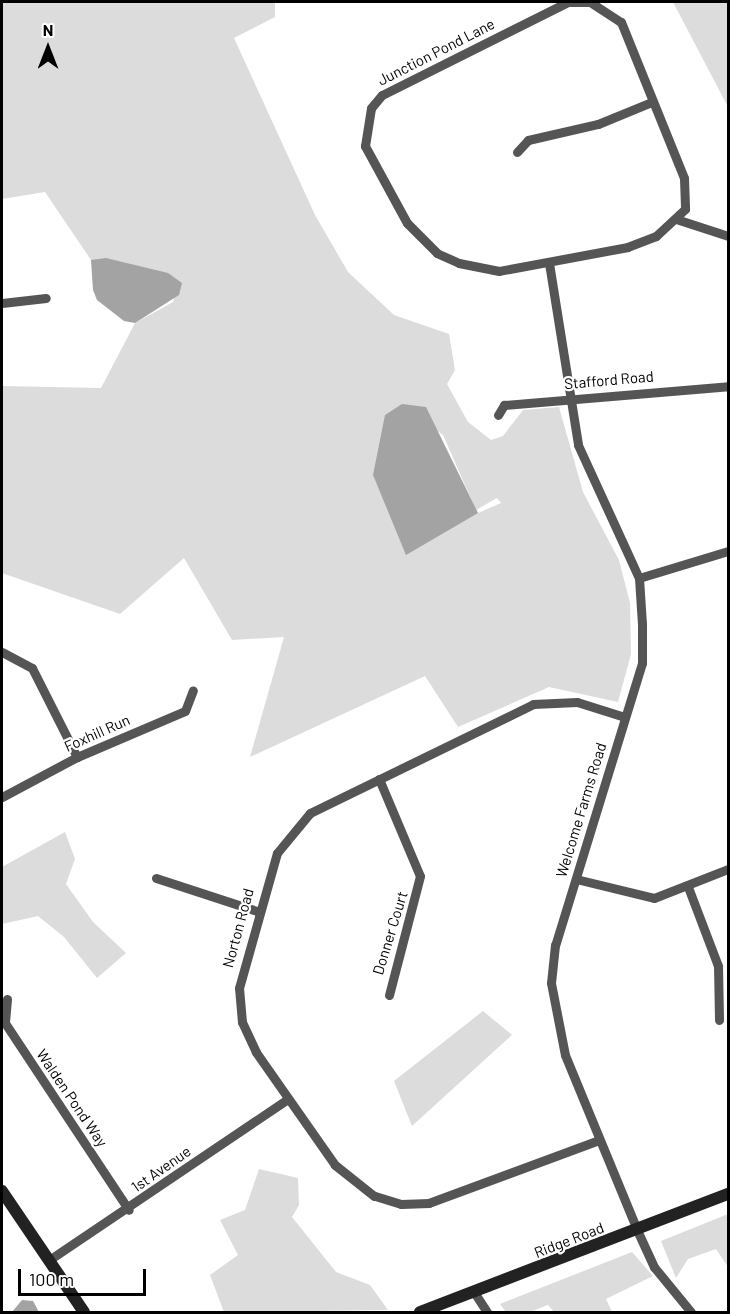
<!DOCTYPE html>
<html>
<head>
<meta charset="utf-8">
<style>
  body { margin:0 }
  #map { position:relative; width:730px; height:1314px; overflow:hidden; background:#fff; font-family:Barlow,sans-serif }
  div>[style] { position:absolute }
  .green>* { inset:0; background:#dcdcdc }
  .water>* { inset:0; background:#a3a3a3 }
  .street>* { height:9px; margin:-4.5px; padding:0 4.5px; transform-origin:4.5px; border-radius:4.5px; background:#555 }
  .secondary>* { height:12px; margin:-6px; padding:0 6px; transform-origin:6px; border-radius:6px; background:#222 }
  span { translate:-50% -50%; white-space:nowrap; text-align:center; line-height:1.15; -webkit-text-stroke:4.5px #fff; paint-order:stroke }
  .street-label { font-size:15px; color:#000 }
  .frame { position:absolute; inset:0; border:3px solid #000; pointer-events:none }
  .north { position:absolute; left:18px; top:18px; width:60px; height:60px; -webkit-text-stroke:4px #fff; paint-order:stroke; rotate:0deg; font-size:16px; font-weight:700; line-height:24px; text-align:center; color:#000 }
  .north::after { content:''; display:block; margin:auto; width:21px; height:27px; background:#000; clip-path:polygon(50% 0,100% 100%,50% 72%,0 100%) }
  .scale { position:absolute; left:18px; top:1269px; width:128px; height:27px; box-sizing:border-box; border:3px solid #000; border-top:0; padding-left:8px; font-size:18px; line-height:21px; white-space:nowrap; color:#000; -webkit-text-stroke:4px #fff; paint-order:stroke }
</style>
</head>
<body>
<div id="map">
  <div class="green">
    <div style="clip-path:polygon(evenodd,2px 2px,275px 2px,275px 17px,234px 38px,315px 215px,348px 272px,394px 315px,449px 334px,455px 370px,447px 384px,468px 422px,491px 440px,503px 436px,523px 410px,559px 407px,583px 492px,619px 560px,630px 603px,631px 654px,618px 702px,549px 687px,458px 727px,425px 676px,250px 757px,284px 637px,232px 640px,184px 558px,120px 614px,2px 573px,2px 386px,101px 388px,135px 323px,173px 302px,179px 281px,123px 262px,91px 260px,45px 192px,2px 199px,2px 2px,402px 404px,443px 435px,476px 510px,497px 498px,501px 503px,478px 513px,402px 404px)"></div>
    <div style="clip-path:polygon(673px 2px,728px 2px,728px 107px)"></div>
    <div style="clip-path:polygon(65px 832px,75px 859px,66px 884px,93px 922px,126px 953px,97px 978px,64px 937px,38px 916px,2px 924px,2px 867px)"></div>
    <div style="clip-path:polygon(483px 1011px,512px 1035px,412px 1126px,394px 1081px)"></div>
    <div style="clip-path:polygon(259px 1169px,298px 1178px,299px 1205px,292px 1217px,336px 1272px,370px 1285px,388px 1310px,224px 1312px,210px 1275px,238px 1255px,220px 1220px,245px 1210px)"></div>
    <div style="clip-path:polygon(728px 1214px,728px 1267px,716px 1249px,688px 1259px,676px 1278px,661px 1241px)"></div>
    <div style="clip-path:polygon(632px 1252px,653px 1276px,606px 1299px,612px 1312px,554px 1312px,548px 1305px,530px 1312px,506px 1312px,500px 1304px)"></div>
  </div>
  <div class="water">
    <div style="clip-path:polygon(106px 258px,168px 273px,182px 283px,179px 295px,135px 323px,124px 321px,97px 300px,93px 290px,91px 260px)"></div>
    <div style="clip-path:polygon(402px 404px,426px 407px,478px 513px,406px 555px,373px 475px,385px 415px)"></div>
    <div style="clip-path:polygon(22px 1300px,33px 1301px,39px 1312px,12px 1312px)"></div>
  </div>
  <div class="street">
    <div style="left:568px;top:2px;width:22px"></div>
    <div style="left:590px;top:2px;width:37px;rotate:33deg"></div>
    <div style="left:621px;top:22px;width:168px;rotate:68deg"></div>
    <div style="left:684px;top:178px;width:31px;rotate:88deg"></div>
    <div style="left:685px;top:209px;width:40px;rotate:137deg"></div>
    <div style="left:656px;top:236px;width:30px;rotate:159deg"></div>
    <div style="left:628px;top:247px;width:131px;rotate:169.5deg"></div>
    <div style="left:499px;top:271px;width:41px;rotate:-168.7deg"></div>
    <div style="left:459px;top:263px;width:24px;rotate:-156deg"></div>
    <div style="left:437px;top:253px;width:42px;rotate:-135deg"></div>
    <div style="left:407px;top:223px;width:88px;rotate:-118.6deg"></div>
    <div style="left:365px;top:146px;width:38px;rotate:-81deg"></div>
    <div style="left:371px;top:108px;width:17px;rotate:-50deg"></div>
    <div style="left:382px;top:95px;width:208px;rotate:-26.6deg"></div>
    <div style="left:517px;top:152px;width:16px;rotate:-47deg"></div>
    <div style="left:528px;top:140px;width:72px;rotate:-12.9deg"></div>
    <div style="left:598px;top:124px;width:55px;rotate:-22.4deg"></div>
    <div style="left:676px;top:219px;width:55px;rotate:18.1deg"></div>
    <div style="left:549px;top:263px;width:184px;rotate:80.9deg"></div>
    <div style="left:578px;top:445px;width:146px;rotate:65.4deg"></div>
    <div style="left:639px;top:578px;width:46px;rotate:86.3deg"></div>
    <div style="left:642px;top:624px;width:39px;rotate:90deg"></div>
    <div style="left:642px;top:663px;width:295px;rotate:107.1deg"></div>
    <div style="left:555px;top:945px;width:38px;rotate:96deg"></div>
    <div style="left:551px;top:983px;width:73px;rotate:79deg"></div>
    <div style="left:565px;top:1055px;width:189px;rotate:67.6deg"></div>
    <div style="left:637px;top:1230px;width:41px;rotate:65.3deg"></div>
    <div style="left:654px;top:1267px;width:58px;rotate:50.6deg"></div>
    <div style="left:2px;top:303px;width:44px;rotate:-6.5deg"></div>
    <div style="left:498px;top:415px;width:12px;rotate:-59deg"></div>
    <div style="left:504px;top:405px;width:225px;rotate:-4.8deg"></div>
    <div style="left:639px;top:578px;width:93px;rotate:-16.9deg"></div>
    <div style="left:2px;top:652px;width:34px;rotate:28deg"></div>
    <div style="left:32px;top:668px;width:100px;rotate:63.2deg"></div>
    <div style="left:379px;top:779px;width:105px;rotate:67.1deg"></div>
    <div style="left:420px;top:876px;width:123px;rotate:104.6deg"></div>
    <div style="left:2px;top:797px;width:85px;rotate:-28.1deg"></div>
    <div style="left:77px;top:757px;width:117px;rotate:-23.1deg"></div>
    <div style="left:185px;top:711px;width:22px;rotate:-69deg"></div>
    <div style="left:156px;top:878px;width:106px;rotate:18.1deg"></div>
    <div style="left:576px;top:879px;width:80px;rotate:13.7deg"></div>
    <div style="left:654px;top:898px;width:79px;rotate:-21.4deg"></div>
    <div style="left:688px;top:887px;width:85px;rotate:69.2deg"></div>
    <div style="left:718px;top:966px;width:54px;rotate:88.9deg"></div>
    <div style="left:7px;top:999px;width:24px;rotate:95deg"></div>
    <div style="left:5px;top:1023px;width:224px;rotate:56.5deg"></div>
    <div style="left:599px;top:1140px;width:181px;rotate:159.7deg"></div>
    <div style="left:429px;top:1203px;width:28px;rotate:178deg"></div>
    <div style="left:401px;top:1204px;width:28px;rotate:-163deg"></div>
    <div style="left:374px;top:1196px;width:50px;rotate:-141.5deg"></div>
    <div style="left:335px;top:1165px;width:138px;rotate:-125deg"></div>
    <div style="left:256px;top:1052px;width:33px;rotate:-115deg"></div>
    <div style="left:242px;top:1022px;width:34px;rotate:-95deg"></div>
    <div style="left:239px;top:988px;width:140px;rotate:-74.3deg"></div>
    <div style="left:277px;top:853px;width:52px;rotate:-50.5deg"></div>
    <div style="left:310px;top:813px;width:248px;rotate:-26deg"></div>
    <div style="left:533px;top:704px;width:44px;rotate:-2.6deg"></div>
    <div style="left:577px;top:702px;width:50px;rotate:17.4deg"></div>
    <div style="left:49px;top:1260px;width:288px;rotate:-34deg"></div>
    <div style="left:474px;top:1292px;width:24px;rotate:57deg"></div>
  </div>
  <div class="secondary">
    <div style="left:2px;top:1191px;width:146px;rotate:55.9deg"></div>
    <div style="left:420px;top:1312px;width:330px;rotate:-21deg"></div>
  </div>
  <div class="street-label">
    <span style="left:436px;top:52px;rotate:-27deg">Junction Pond Lane</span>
    <span style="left:609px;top:380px;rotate:-5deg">Stafford Road</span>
    <span style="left:97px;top:733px;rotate:-24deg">Foxhill Run</span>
    <span style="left:581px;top:810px;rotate:-73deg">Welcome Farms Road</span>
    <span style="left:238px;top:928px;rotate:-75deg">Norton Road</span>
    <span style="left:390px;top:933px;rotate:-73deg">Donner Court</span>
    <span style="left:72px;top:1098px;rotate:56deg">Walden Pond Way</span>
    <span style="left:161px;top:1169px;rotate:-35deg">1st Avenue</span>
    <span style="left:569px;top:1240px;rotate:-21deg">Ridge Road</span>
  </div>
  <div class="frame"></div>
  <div class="north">N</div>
  <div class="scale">100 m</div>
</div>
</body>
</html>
